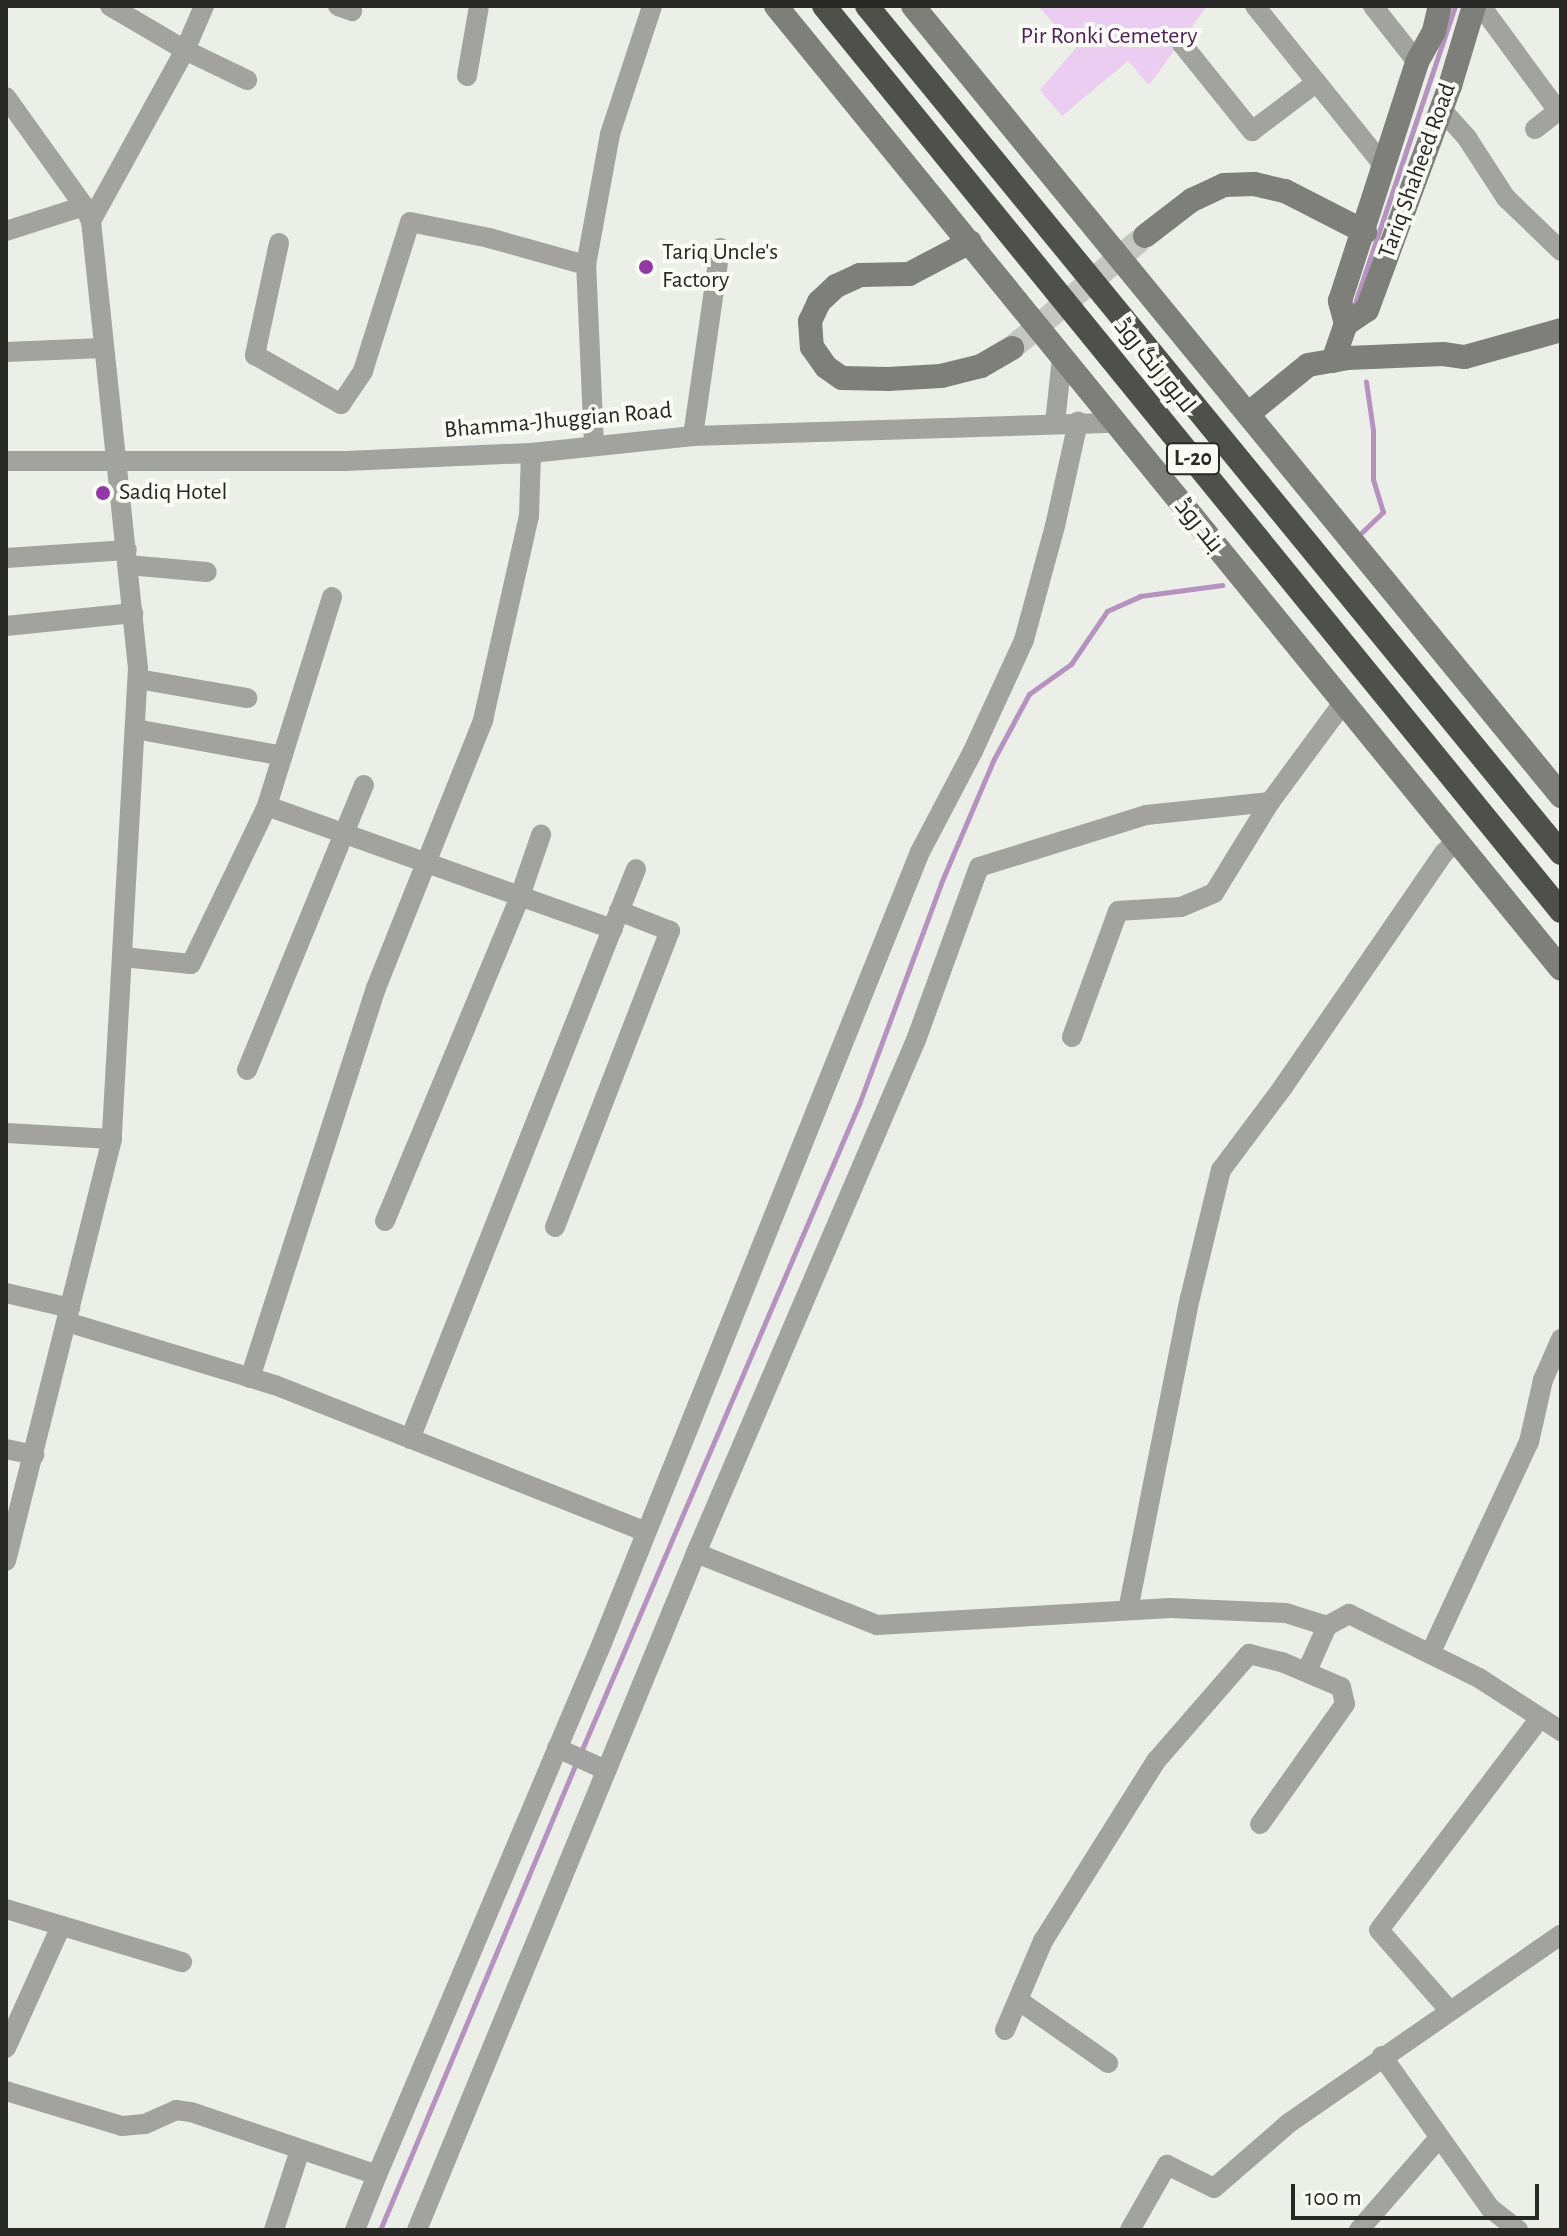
<!DOCTYPE html>
<html>
<head>
<meta charset="utf-8">
<style>
  body { margin:0 }
  #map { position:relative; width:1567px; height:2236px; overflow:hidden; background:#eceee8; font-family:"Alegreya Sans",Cairo,sans-serif }
  div>[style] { position:absolute }
  .green>* { inset:0; background:#ebcdf2 }
  .stream>* { height:5px; margin:-2.5px; padding:0 2.5px; transform-origin:2.5px; border-radius:2.5px; background:#b692bf }
  .secondary-tunnel>* { height:24px; margin-top:-12px; transform-origin:0; background:repeating-linear-gradient(90deg,#c5c6c1 0 24px,transparent 0 36px) }
  .street>* { height:20px; margin:-10px; padding:0 10px; transform-origin:10px; border-radius:10px; background:#a2a2a0 }
  .secondary>* { height:24px; margin:-12px; padding:0 12px; transform-origin:12px; border-radius:12px; background:#7e7f7b }
  .highway>* { height:24px; margin:-12px; padding:0 12px; transform-origin:12px; border-radius:12px; background:#4f504b }
  .dots>* { width:22px; height:22px; translate:-50% -50%; box-sizing:border-box; border:4px solid #fafbf5; border-radius:50% }
  span { translate:-50% -50%; white-space:nowrap; text-align:center; line-height:1.15; -webkit-text-stroke:8px #fafbf5; paint-order:stroke }
  .shield-label span { padding:2px 6px; background:#fafbf5; border:2px solid; border-radius:6px; -webkit-text-stroke-width:0 }
  .shield-label { font-size:22px; color:#272825; font-weight:700 }
  .park-label { font-size:24px; color:#4e2159 }
  .street-label { font-size:24px; color:#272825 }
  .poi-label { font-size:24px; color:#272825 }
  .left { translate:0 -50%; text-align:left }
  .frame { position:absolute; inset:0; border:8px solid #272825; pointer-events:none }
  .scale { position:absolute; left:1291px; top:2184px; width:248px; height:36px; box-sizing:border-box; border:4px solid #272825; border-top:0; padding-left:10px; font-size:24px; line-height:28px; white-space:nowrap; color:#272825; -webkit-text-stroke:6px #fafbf5; paint-order:stroke }
</style>
</head>
<body>
<div id="map">
  <div class="green">
    <div style="clip-path:polygon(1038px 6px,1207px 6px,1149px 85px,1128px 61px,1062px 116px,1040px 90px,1076px 48px)"></div>
  </div>
  <div class="stream">
    <div style="left:1355px;top:303px;width:313px;rotate:-71.4deg"></div>
    <div style="left:1358px;top:536px;width:35px;rotate:-44deg"></div>
    <div style="left:1383px;top:512px;width:34px;rotate:-107deg"></div>
    <div style="left:1373px;top:479px;width:49px;rotate:-90deg"></div>
    <div style="left:1373px;top:430px;width:49px;rotate:-98.3deg"></div>
    <div style="left:580px;top:1754px;width:707px;rotate:-66.77deg"></div>
    <div style="left:859px;top:1104px;width:236px;rotate:-69.6deg"></div>
    <div style="left:941px;top:883px;width:135px;rotate:-66.9deg"></div>
    <div style="left:994px;top:759px;width:74px;rotate:-61.7deg"></div>
    <div style="left:1029px;top:694px;width:52px;rotate:-35.5deg"></div>
    <div style="left:1071px;top:664px;width:64px;rotate:-55.8deg"></div>
    <div style="left:1107px;top:611px;width:36px;rotate:-24deg"></div>
    <div style="left:1140px;top:596px;width:83px;rotate:-7.6deg"></div>
    <div style="left:380px;top:2230px;width:506px;rotate:-67.23deg"></div>
  </div>
  <div class="secondary-tunnel">
    <div style="left:1012px;top:348px;width:174px;rotate:-40.1deg"></div>
  </div>
  <div class="street">
    <div style="left:110px;top:6px;width:87px;rotate:30.4deg"></div>
    <div style="left:185px;top:50px;width:69px;rotate:25.8deg"></div>
    <div style="left:338px;top:6px;width:15px;rotate:20deg"></div>
    <div style="left:1255px;top:6px;width:207px;rotate:51.1deg"></div>
    <div style="left:1373px;top:6px;width:71px;rotate:51.8deg"></div>
    <div style="left:1481px;top:6px;width:130px;rotate:53.7deg"></div>
    <div style="left:1182px;top:44px;width:112px;rotate:51.2deg"></div>
    <div style="left:1252px;top:131px;width:81px;rotate:-37deg"></div>
    <div style="left:467px;top:76px;width:71px;rotate:-80.3deg"></div>
    <div style="left:6px;top:97px;width:134px;rotate:54.4deg"></div>
    <div style="left:84px;top:206px;width:17px;rotate:65deg"></div>
    <div style="left:91px;top:221px;width:449px;rotate:84deg"></div>
    <div style="left:138px;top:668px;width:472px;rotate:93.2deg"></div>
    <div style="left:112px;top:1139px;width:435px;rotate:104.1deg"></div>
    <div style="left:1442px;top:110px;width:38px;rotate:48deg"></div>
    <div style="left:1467px;top:138px;width:72px;rotate:57deg"></div>
    <div style="left:1506px;top:198px;width:76px;rotate:43.9deg"></div>
    <div style="left:1535px;top:129px;width:29px;rotate:-38deg"></div>
    <div style="left:1558px;top:111px;width:4px;rotate:34deg"></div>
    <div style="left:91px;top:221px;width:195px;rotate:-61.2deg"></div>
    <div style="left:185px;top:50px;width:48px;rotate:-66.6deg"></div>
    <div style="left:6px;top:231px;width:82px;rotate:-17.8deg"></div>
    <div style="left:279px;top:243px;width:115px;rotate:102.1deg"></div>
    <div style="left:255px;top:355px;width:99px;rotate:29.7deg"></div>
    <div style="left:341px;top:404px;width:40px;rotate:-56deg"></div>
    <div style="left:363px;top:371px;width:156px;rotate:-72.5deg"></div>
    <div style="left:410px;top:222px;width:81px;rotate:11.4deg"></div>
    <div style="left:489px;top:238px;width:101px;rotate:15.6deg"></div>
    <div style="left:6px;top:352px;width:96px;rotate:-2.4deg"></div>
    <div style="left:1055px;top:423px;width:65px;rotate:-83.9deg"></div>
    <div style="left:693px;top:436px;width:190px;rotate:-81.8deg"></div>
    <div style="left:594px;top:445px;width:180px;rotate:-92.5deg"></div>
    <div style="left:586px;top:265px;width:133px;rotate:-79.6deg"></div>
    <div style="left:610px;top:134px;width:135px;rotate:-71.8deg"></div>
    <div style="left:6px;top:461px;width:340px"></div>
    <div style="left:346px;top:461px;width:185px;rotate:-2.5deg"></div>
    <div style="left:531px;top:453px;width:163px;rotate:-6deg"></div>
    <div style="left:693px;top:436px;width:421px;rotate:-1.8deg"></div>
    <div style="left:6px;top:558px;width:121px;rotate:-3.8deg"></div>
    <div style="left:128px;top:565px;width:79px;rotate:5.1deg"></div>
    <div style="left:332px;top:597px;width:219px;rotate:107.3deg"></div>
    <div style="left:267px;top:806px;width:367px;rotate:19.6deg"></div>
    <div style="left:6px;top:626px;width:128px;rotate:-5.8deg"></div>
    <div style="left:138px;top:679px;width:111px;rotate:9.9deg"></div>
    <div style="left:135px;top:729px;width:150px;rotate:10.3deg"></div>
    <div style="left:123px;top:957px;width:68px;rotate:5.9deg"></div>
    <div style="left:191px;top:964px;width:175px;rotate:-64.3deg"></div>
    <div style="left:1072px;top:1037px;width:134px;rotate:-69.9deg"></div>
    <div style="left:1118px;top:911px;width:63px;rotate:-3.6deg"></div>
    <div style="left:1181px;top:907px;width:36px;rotate:-23deg"></div>
    <div style="left:1214px;top:893px;width:107px;rotate:-58.4deg"></div>
    <div style="left:247px;top:1070px;width:308px;rotate:-67.7deg"></div>
    <div style="left:6px;top:1133px;width:106px;rotate:3.2deg"></div>
    <div style="left:385px;top:1221px;width:352px;rotate:-67.4deg"></div>
    <div style="left:520px;top:896px;width:65px;rotate:-71deg"></div>
    <div style="left:555px;top:1227px;width:318px;rotate:-68.8deg"></div>
    <div style="left:670px;top:931px;width:55px;rotate:-158.6deg"></div>
    <div style="left:6px;top:1293px;width:66px;rotate:13.2deg"></div>
    <div style="left:67px;top:1322px;width:217px;rotate:16.9deg"></div>
    <div style="left:275px;top:1385px;width:399px;rotate:21.6deg"></div>
    <div style="left:250px;top:1378px;width:410px;rotate:-72.1deg"></div>
    <div style="left:376px;top:988px;width:289px;rotate:-68.2deg"></div>
    <div style="left:483px;top:720px;width:209px;rotate:-77.3deg"></div>
    <div style="left:529px;top:516px;width:63px;rotate:-88.2deg"></div>
    <div style="left:410px;top:1439px;width:613px;rotate:-68.37deg"></div>
    <div style="left:6px;top:1449px;width:29px;rotate:12deg"></div>
    <div style="left:696px;top:1553px;width:195px;rotate:21.7deg"></div>
    <div style="left:877px;top:1625px;width:294px;rotate:-3.3deg"></div>
    <div style="left:1171px;top:1608px;width:115px;rotate:2.5deg"></div>
    <div style="left:1286px;top:1613px;width:43px;rotate:17.6deg"></div>
    <div style="left:1327px;top:1626px;width:25px;rotate:-29deg"></div>
    <div style="left:1349px;top:1614px;width:145px;rotate:26.2deg"></div>
    <div style="left:1479px;top:1678px;width:98px;rotate:32.9deg"></div>
    <div style="left:1128px;top:1610px;width:318px;rotate:-78.8deg"></div>
    <div style="left:1190px;top:1298px;width:132px;rotate:-76.4deg"></div>
    <div style="left:1221px;top:1170px;width:104px;rotate:-53.2deg"></div>
    <div style="left:1283px;top:1087px;width:284px;rotate:-55.5deg"></div>
    <div style="left:1444px;top:853px;width:18px;rotate:-45deg"></div>
    <div style="left:1430px;top:1654px;width:234px;rotate:-65deg"></div>
    <div style="left:1529px;top:1442px;width:64px;rotate:-77.3deg"></div>
    <div style="left:1543px;top:1380px;width:45px;rotate:-66.3deg"></div>
    <div style="left:1307px;top:1671px;width:49px;rotate:-66deg"></div>
    <div style="left:557px;top:1748px;width:54px;rotate:24.2deg"></div>
    <div style="left:6px;top:1909px;width:184px;rotate:16.8deg"></div>
    <div style="left:1018px;top:2000px;width:110px;rotate:35deg"></div>
    <div style="left:1449px;top:2010px;width:106px;rotate:-131.2deg"></div>
    <div style="left:1379px;top:1930px;width:266px;rotate:-52.8deg"></div>
    <div style="left:1005px;top:2030px;width:97px;rotate:-66.9deg"></div>
    <div style="left:1043px;top:1941px;width:213px;rotate:-57.9deg"></div>
    <div style="left:1156px;top:1761px;width:142px;rotate:-49deg"></div>
    <div style="left:1249px;top:1654px;width:34px;rotate:14deg"></div>
    <div style="left:1282px;top:1662px;width:64px;rotate:23deg"></div>
    <div style="left:1341px;top:1687px;width:17px;rotate:77deg"></div>
    <div style="left:1345px;top:1704px;width:147px;rotate:125.3deg"></div>
    <div style="left:6px;top:2048px;width:134px;rotate:-65.7deg"></div>
    <div style="left:1382px;top:2056px;width:186px;rotate:54.6deg"></div>
    <div style="left:1490px;top:2208px;width:36px;rotate:38deg"></div>
    <div style="left:6px;top:2091px;width:121px;rotate:16.8deg"></div>
    <div style="left:122px;top:2126px;width:23px;rotate:-5deg"></div>
    <div style="left:145px;top:2124px;width:34px;rotate:-24deg"></div>
    <div style="left:176px;top:2110px;width:15px;rotate:8deg"></div>
    <div style="left:191px;top:2112px;width:196px;rotate:18.7deg"></div>
    <div style="left:377px;top:2175px;width:578px;rotate:-67.07deg"></div>
    <div style="left:602px;top:1643px;width:853px;rotate:-68.1deg"></div>
    <div style="left:920px;top:852px;width:114px;rotate:-62.3deg"></div>
    <div style="left:973px;top:751px;width:122px;rotate:-65.3deg"></div>
    <div style="left:1024px;top:640px;width:118px;rotate:-74.8deg"></div>
    <div style="left:1055px;top:526px;width:107px;rotate:-77.5deg"></div>
    <div style="left:274px;top:2230px;width:84px;rotate:-72deg"></div>
    <div style="left:355px;top:2230px;width:59px;rotate:-68.2deg"></div>
    <div style="left:417px;top:2230px;width:732px;rotate:-67.6deg"></div>
    <div style="left:696px;top:1553px;width:558px;rotate:-66.79deg"></div>
    <div style="left:916px;top:1040px;width:184px;rotate:-70deg"></div>
    <div style="left:979px;top:867px;width:175px;rotate:-17.3deg"></div>
    <div style="left:1146px;top:815px;width:125px;rotate:-6deg"></div>
    <div style="left:1270px;top:802px;width:123px;rotate:-53.6deg"></div>
    <div style="left:1130px;top:2230px;width:75px;rotate:-60.4deg"></div>
    <div style="left:1167px;top:2165px;width:52px;rotate:26.1deg"></div>
    <div style="left:1214px;top:2188px;width:99px;rotate:-40.9deg"></div>
    <div style="left:1289px;top:2123px;width:331px;rotate:-34.7deg"></div>
    <div style="left:1359px;top:2230px;width:122px;rotate:-49deg"></div>
  </div>
  <div class="secondary">
    <div style="left:776px;top:6px;width:1242px;rotate:50.81deg"></div>
    <div style="left:913px;top:6px;width:1022px;rotate:50.64deg"></div>
    <div style="left:1145px;top:236px;width:59px;rotate:-37.5deg"></div>
    <div style="left:1192px;top:200px;width:35px;rotate:-25deg"></div>
    <div style="left:1224px;top:185px;width:30px;rotate:-2deg"></div>
    <div style="left:1254px;top:184px;width:32px;rotate:13deg"></div>
    <div style="left:1285px;top:191px;width:90px;rotate:27.1deg"></div>
    <div style="left:970px;top:242px;width:69px;rotate:152.3deg"></div>
    <div style="left:909px;top:274px;width:49px;rotate:178.8deg"></div>
    <div style="left:860px;top:275px;width:26px;rotate:155deg"></div>
    <div style="left:836px;top:286px;width:23px;rotate:137deg"></div>
    <div style="left:819px;top:302px;width:21px;rotate:115deg"></div>
    <div style="left:810px;top:321px;width:26px;rotate:86deg"></div>
    <div style="left:812px;top:347px;width:24px;rotate:55deg"></div>
    <div style="left:826px;top:367px;width:19px;rotate:35deg"></div>
    <div style="left:842px;top:378px;width:46px;rotate:1.2deg"></div>
    <div style="left:888px;top:379px;width:53px;rotate:-3.2deg"></div>
    <div style="left:941px;top:376px;width:41px;rotate:-14deg"></div>
    <div style="left:981px;top:366px;width:36px;rotate:-30deg"></div>
    <div style="left:1346px;top:324px;width:25px;rotate:-34deg"></div>
    <div style="left:1367px;top:310px;width:239px;rotate:-69.7deg"></div>
    <div style="left:1450px;top:86px;width:84px;rotate:-73.3deg"></div>
    <div style="left:1333px;top:361px;width:39px;rotate:-71deg"></div>
    <div style="left:1346px;top:324px;width:24px;rotate:-105deg"></div>
    <div style="left:1340px;top:301px;width:251px;rotate:-72.1deg"></div>
    <div style="left:1417px;top:62px;width:35px;rotate:-61deg"></div>
    <div style="left:1434px;top:31px;width:26px;rotate:-77deg"></div>
    <div style="left:1248px;top:414px;width:77px;rotate:-39.2deg"></div>
    <div style="left:1308px;top:365px;width:41px;rotate:-9.9deg"></div>
    <div style="left:1348px;top:358px;width:95px;rotate:-2.4deg"></div>
    <div style="left:1443px;top:354px;width:22px;rotate:8deg"></div>
    <div style="left:1465px;top:357px;width:100px;rotate:-15.7deg"></div>
  </div>
  <div class="highway">
    <div style="left:824px;top:6px;width:1167px;rotate:50.84deg"></div>
    <div style="left:867px;top:6px;width:1095px;rotate:50.67deg"></div>
  </div>
  <div class="dots">
    <div style="left:646px;top:267px;background:#9239a5"></div>
    <div style="left:103px;top:493px;background:#9239a5"></div>
  </div>
  <div class="shield-label">
    <span style="left:1193px;top:459px">L-20</span>
  </div>
  <div class="park-label">
    <span style="left:1109px;top:37px">Pir Ronki Cemetery</span>
  </div>
  <div class="street-label">
    <span style="left:1418px;top:171px;rotate:-70deg">Tariq Shaheed Road</span>
    <span style="left:1154px;top:366px;rotate:51deg">لاہور رنگ روڈ</span>
    <span style="left:558px;top:421px;rotate:-5deg">Bhamma-Jhuggian Road</span>
    <span style="left:1198px;top:526px;rotate:51deg">بند روڈ</span>
  </div>
  <div class="poi-label">
    <span class="left" style="left:662px;top:267px">Tariq Uncle's<br>Factory</span>
    <span class="left" style="left:119px;top:493px">Sadiq Hotel</span>
  </div>
  <div class="frame"></div>
  <div class="scale">100 m</div>
</div>
</body>
</html>
